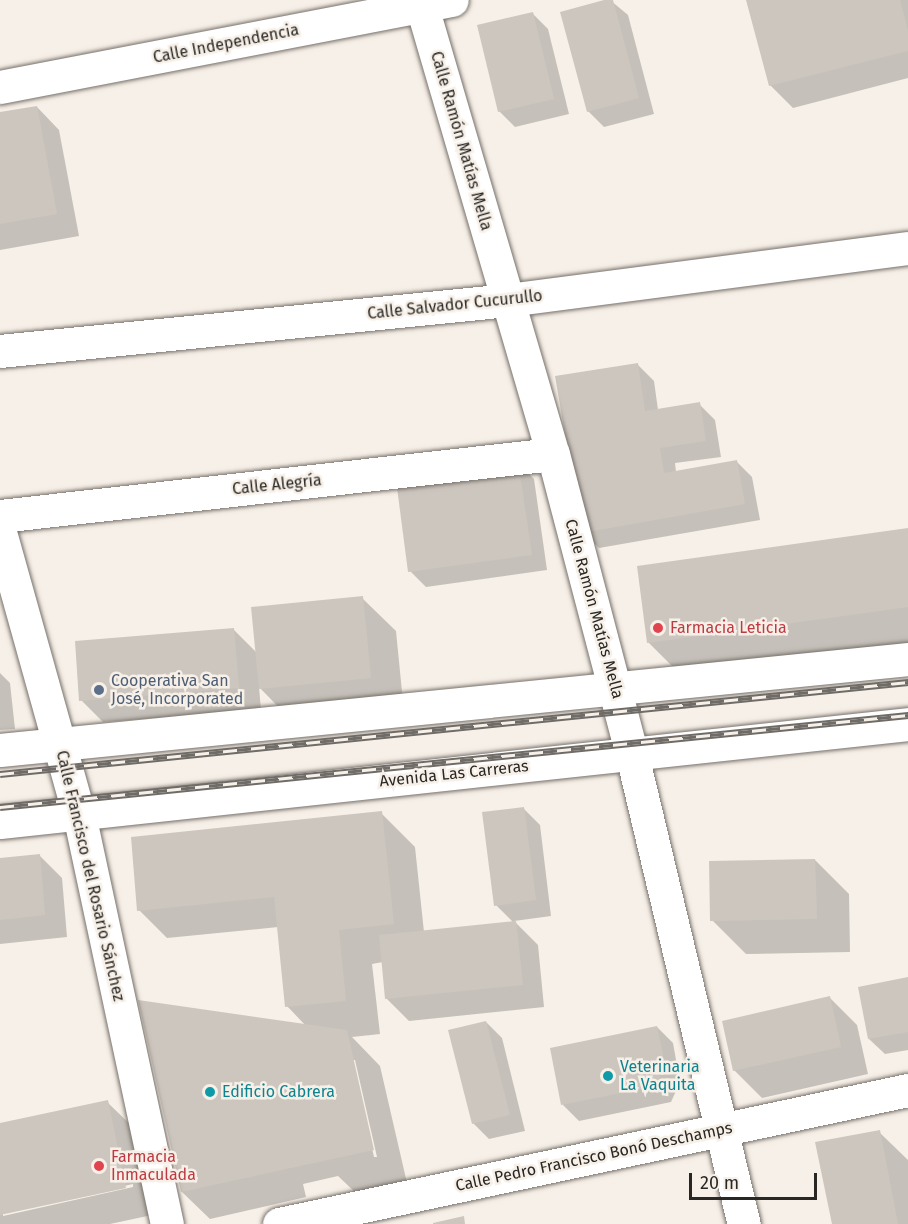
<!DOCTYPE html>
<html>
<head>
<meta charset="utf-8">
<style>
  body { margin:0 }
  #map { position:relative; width:908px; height:1224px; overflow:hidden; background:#f7f0e8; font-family:"Fira Sans",sans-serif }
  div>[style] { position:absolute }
  .shadow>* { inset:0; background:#0003 }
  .building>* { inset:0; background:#cdc6bf }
  .roads { filter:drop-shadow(0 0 2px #76706a) drop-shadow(0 0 2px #76706a) }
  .minor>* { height:33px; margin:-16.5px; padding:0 16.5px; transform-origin:16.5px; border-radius:16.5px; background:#fff }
  .primary>* { height:33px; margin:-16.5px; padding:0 16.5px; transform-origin:16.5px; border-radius:16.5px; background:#fff }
  .rail>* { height:7px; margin-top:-3.5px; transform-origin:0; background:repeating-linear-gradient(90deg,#f7f0e8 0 14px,#6f6b66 0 28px); box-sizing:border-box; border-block:2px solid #6f6b66 }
  .dots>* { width:16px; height:16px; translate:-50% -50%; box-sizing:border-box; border:3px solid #f7f0e8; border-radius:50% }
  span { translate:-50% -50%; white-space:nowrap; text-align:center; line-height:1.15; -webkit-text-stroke:5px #f7f0e8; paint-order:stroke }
  .street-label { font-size:16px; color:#292724 }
  .health-label { font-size:16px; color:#be3a42 }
  .left { translate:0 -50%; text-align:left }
  .service-label { font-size:16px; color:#4e5e75 }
  .culture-label { font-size:16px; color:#0d838f }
  .scale { position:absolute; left:689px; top:1173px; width:128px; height:27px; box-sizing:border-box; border:3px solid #292724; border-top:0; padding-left:8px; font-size:18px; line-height:21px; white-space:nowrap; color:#292724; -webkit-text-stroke:4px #f7f0e8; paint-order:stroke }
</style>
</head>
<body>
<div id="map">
  <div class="shadow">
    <div style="clip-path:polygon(610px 0,628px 15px,654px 114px,604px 127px,588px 111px)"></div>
    <div style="clip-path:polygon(747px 0,908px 0,908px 78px,793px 108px,770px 85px)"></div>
    <div style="clip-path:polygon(532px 13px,548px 29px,569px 114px,515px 127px,499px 111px)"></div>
    <div style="clip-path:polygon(37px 107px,59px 130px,79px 236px,0 250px,0 114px)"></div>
    <div style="clip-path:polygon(638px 365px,654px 381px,658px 410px,699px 404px,715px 420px,721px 457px,675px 463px,676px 472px,737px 462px,752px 477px,760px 520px,599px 548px,583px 532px)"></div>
    <div style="clip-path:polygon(518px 463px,534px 479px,547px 570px,426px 587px,410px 571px)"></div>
    <div style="clip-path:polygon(908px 530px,908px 645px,682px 676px,648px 642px)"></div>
    <div style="clip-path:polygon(362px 598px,396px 631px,404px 712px,294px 723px,259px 687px,261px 710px,103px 722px,81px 700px,234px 630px,257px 653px)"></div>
    <div style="clip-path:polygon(0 673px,10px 683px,15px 729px,0 730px)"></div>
    <div style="clip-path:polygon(evenodd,524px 809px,540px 825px,551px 916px,514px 921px,538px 945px,544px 1007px,409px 1021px,387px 999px,383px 962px,372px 964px,380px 1034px,352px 1037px,380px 1066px,407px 1183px,357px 1194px,338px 1176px,303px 1184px,306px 1197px,210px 1219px,182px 1192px,140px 1002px,307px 1027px,287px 1006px,278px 927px,167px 938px,139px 910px,381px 813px,415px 847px,424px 932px,513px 922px,496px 905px,524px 809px,352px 1060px,355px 1060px,377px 1157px,374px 1157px,352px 1060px)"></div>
    <div style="clip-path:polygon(39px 855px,62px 878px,67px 937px,0 944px,0 859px)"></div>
    <div style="clip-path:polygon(815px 860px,849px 894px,850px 952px,746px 954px,712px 920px)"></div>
    <div style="clip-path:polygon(908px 978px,908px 1050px,885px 1054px,869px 1039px)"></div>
    <div style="clip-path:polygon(830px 998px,857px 1025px,868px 1074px,762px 1098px,734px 1070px)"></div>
    <div style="clip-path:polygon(486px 1022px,502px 1038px,525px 1131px,489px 1139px,473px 1123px)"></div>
    <div style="clip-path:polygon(657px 1027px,673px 1043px,680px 1082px,671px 1102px,579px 1121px,563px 1105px,552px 1049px)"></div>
    <div style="clip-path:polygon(evenodd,107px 1102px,135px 1129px,152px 1215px,110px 1224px,0 1224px,0 1125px,107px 1102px,133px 1184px,133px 1187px,3px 1216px,3px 1213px,133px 1184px)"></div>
    <div style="clip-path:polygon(879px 1132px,908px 1160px,908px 1224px,833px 1224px)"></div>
  </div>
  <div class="building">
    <div style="clip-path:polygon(604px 0,613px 0,639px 98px,587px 112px,560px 12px)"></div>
    <div style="clip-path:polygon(746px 0,900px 0,908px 31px,908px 51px,769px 86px)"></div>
    <div style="clip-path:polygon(533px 12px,554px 99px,498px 112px,477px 25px)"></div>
    <div style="clip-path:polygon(37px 106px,57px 214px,0 224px,0 112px)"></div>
    <div style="clip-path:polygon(638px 363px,645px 411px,700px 402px,706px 441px,660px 448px,664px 473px,737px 460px,745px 504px,582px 533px,555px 376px)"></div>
    <div style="clip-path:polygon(518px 461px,532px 555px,408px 572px,396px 480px)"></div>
    <div style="clip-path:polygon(908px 528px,908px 607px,647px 643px,637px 566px)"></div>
    <div style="clip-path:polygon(363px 596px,371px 678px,259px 689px,251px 607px)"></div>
    <div style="clip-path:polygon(234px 628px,239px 688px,79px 701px,75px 641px)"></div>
    <div style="clip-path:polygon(524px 807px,536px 900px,494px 906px,482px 812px)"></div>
    <div style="clip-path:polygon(382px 811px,394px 924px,339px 930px,346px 1001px,285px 1007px,274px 897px,137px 911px,131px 837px)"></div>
    <div style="clip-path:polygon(40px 854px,45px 915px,0 920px,0 858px)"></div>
    <div style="clip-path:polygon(815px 859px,817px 919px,710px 921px,709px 861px)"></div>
    <div style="clip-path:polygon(516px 921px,523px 985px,385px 999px,379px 935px)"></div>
    <div style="clip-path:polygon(908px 977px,908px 1032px,868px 1039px,858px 987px)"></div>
    <div style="clip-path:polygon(830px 996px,841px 1047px,733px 1071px,722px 1021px)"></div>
    <div style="clip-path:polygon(138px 1000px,347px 1030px,374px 1150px,181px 1192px)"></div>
    <div style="clip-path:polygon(486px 1021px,510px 1115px,472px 1124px,448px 1030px)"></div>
    <div style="clip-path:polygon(657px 1026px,665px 1065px,656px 1086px,561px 1105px,550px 1048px)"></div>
    <div style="clip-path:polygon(108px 1100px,126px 1188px,0 1215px,0 1123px)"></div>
    <div style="clip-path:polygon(880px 1130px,898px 1224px,832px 1224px,815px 1142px)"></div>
    <div style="clip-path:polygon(464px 1216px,465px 1224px,433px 1224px,433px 1223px)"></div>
  </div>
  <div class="roads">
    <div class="minor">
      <div style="left:420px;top:0;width:473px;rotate:73.7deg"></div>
      <div style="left:553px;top:454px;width:311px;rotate:75.3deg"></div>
      <div style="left:632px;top:755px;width:482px;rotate:76.6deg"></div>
      <div style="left:0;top:87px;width:460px;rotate:-10.9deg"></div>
      <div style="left:0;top:351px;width:511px;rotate:-5.73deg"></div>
      <div style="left:508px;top:300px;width:403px;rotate:-7.4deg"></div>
      <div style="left:0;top:516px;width:556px;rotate:-6.4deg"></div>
      <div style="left:0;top:532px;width:293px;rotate:74.4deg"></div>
      <div style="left:79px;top:814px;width:419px;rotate:77.9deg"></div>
      <div style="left:279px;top:1224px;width:643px;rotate:-12.03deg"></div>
    </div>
    <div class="primary">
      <div style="left:0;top:750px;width:913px;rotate:-5.72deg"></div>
      <div style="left:0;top:822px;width:913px;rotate:-6.16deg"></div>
    </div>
  </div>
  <div class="rail">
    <div style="left:0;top:774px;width:913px;rotate:-5.79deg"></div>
    <div style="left:0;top:807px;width:913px;rotate:-5.79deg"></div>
  </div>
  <div class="dots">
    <div style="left:658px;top:628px;background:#e0444e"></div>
    <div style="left:99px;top:690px;background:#5c6f8a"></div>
    <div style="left:608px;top:1076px;background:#0f9aa8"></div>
    <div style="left:210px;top:1092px;background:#0f9aa8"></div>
    <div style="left:99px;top:1166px;background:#e0444e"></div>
  </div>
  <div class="street-label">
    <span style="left:226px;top:44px;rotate:-11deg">Calle Independencia</span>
    <span style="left:461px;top:141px;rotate:74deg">Calle Ramón Matías Mella</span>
    <span style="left:455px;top:305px;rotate:-6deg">Calle Salvador Cucurullo</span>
    <span style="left:277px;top:485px;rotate:-6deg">Calle Alegría</span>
    <span style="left:594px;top:609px;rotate:75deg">Calle Ramón Matías Mella</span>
    <span style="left:454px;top:774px;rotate:-6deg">Avenida Las Carreras</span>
    <span style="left:90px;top:876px;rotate:77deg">Calle Francisco del Rosario Sánchez</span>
    <span style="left:594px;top:1157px;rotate:-12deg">Calle Pedro Francisco Bonó Deschamps</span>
  </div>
  <div class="health-label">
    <span class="left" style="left:670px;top:628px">Farmacia Leticia</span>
    <span class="left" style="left:111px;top:1166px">Farmacia<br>Inmaculada</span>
  </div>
  <div class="service-label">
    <span class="left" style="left:111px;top:690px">Cooperativa San<br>José, Incorporated</span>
  </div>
  <div class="culture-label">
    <span class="left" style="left:620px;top:1076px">Veterinaria<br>La Vaquita</span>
    <span class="left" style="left:222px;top:1092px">Edificio Cabrera</span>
  </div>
  <div class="scale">20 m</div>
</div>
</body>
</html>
